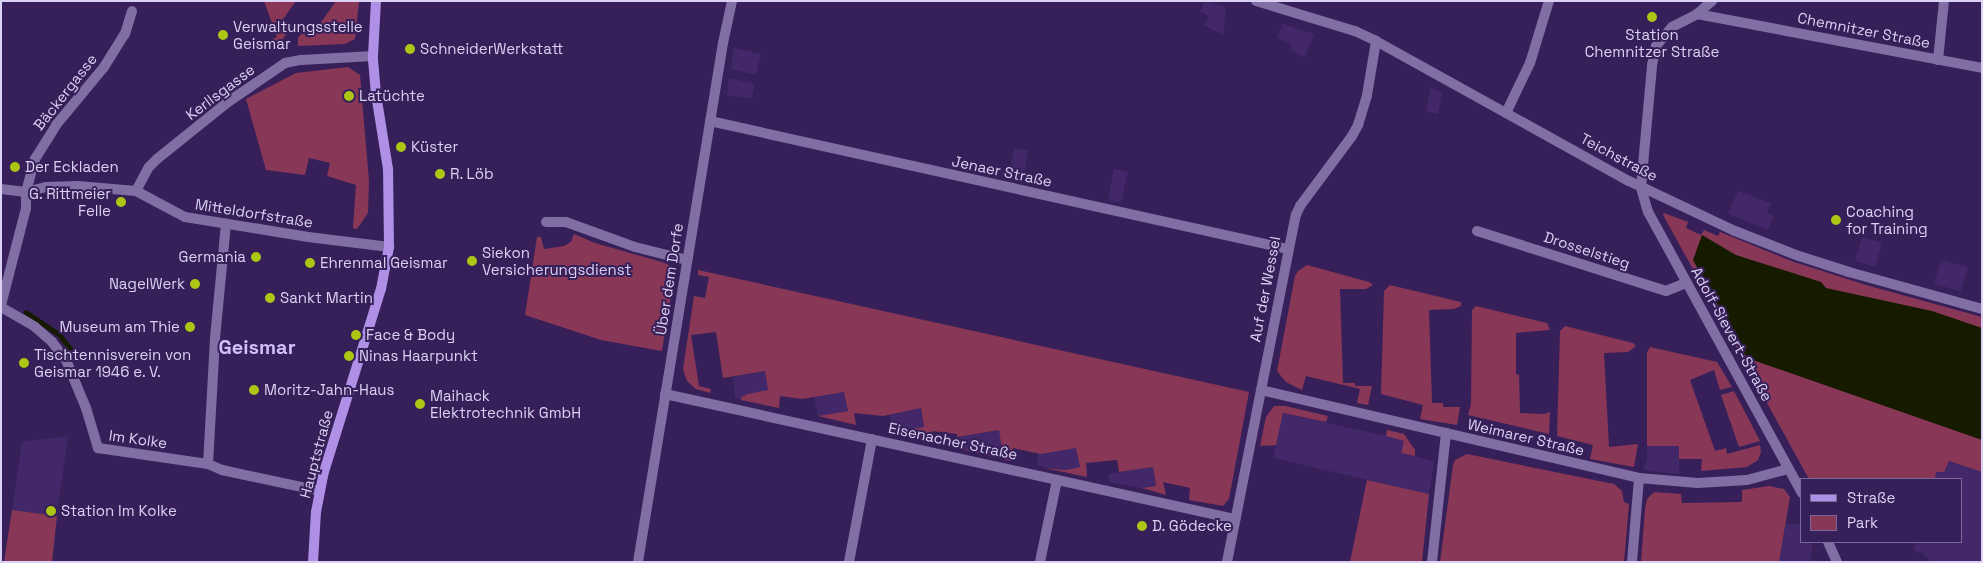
<!DOCTYPE html>
<html>
<head>
<meta charset="utf-8">
<style>
  body { margin:0 }
  #map { position:relative; width:1983px; height:563px; overflow:hidden; background:#372059; font-family:"Space Grotesk",sans-serif }
  div>[style] { position:absolute }
  .built>* { inset:0; background:#422868 }
  .green>* { inset:0; background:#883756 }
  .water>* { inset:0; background:#161b00 }
  .stream>* { height:4.5px; margin:-2.25px; padding:0 2.25px; transform-origin:2.25px; border-radius:2.25px; background:#161b00 }
  .minor>* { height:10px; margin:-5px; padding:0 5px; transform-origin:5px; border-radius:5px; background:#806ea4 }
  .secondary>* { height:10px; margin:-5px; padding:0 5px; transform-origin:5px; border-radius:5px; background:#ae90e7 }
  .dots>* { width:14px; height:14px; translate:-50% -50%; box-sizing:border-box; border:2px solid #372059; border-radius:50% }
  span { translate:-50% -50%; white-space:nowrap; text-align:center; line-height:1.15; -webkit-text-stroke:4px #372059; paint-order:stroke }
  .poi-label { font-size:15px; color:#dbd1f4 }
  .left { translate:0 -50%; text-align:left }
  .right { translate:-100% -50%; text-align:right }
  .street-label { font-size:15px; color:#dbd1f4 }
  .district-label { font-size:20px; color:#d1c0f8; font-weight:700 }
  .frame { position:absolute; inset:0; border:2px solid #dbd1f4; pointer-events:none }
  .legend { position:absolute; left:1800px; top:478px; width:162px; height:65px; box-sizing:border-box; background:#372059; border:1px solid #796797; margin:0; padding:6px 9px; list-style:none; font-size:15px; color:#dbd1f4 }
  .legend li { display:flex; align-items:center; gap:10px; height:25px }
  .legend b { width:25px; border:1px solid #796797 }
</style>
</head>
<body>
<div id="map">
  <div class="built">
    <div style="clip-path:polygon(1205px 1px,1226px 7px,1223px 35px,1204px 25px,1209px 16px,1200px 11px)"></div>
    <div style="clip-path:polygon(1283px 24px,1314px 34px,1305px 57px,1290px 50px,1292px 45px,1277px 38px)"></div>
    <div style="clip-path:polygon(734px 48px,761px 54px,756px 75px,731px 69px)"></div>
    <div style="clip-path:polygon(729px 78px,755px 84px,752px 98px,727px 96px)"></div>
    <div style="clip-path:polygon(1431px 87px,1442px 93px,1438px 114px,1426px 111px)"></div>
    <div style="clip-path:polygon(1014px 148px,1028px 151px,1023px 181px,1009px 178px)"></div>
    <div style="clip-path:polygon(1114px 169px,1128px 172px,1121px 203px,1108px 200px)"></div>
    <div style="clip-path:polygon(1738px 191px,1771px 203px,1767px 213px,1774px 215px,1768px 230px,1728px 214px)"></div>
    <div style="clip-path:polygon(1862px 237px,1882px 243px,1875px 267px,1855px 261px)"></div>
    <div style="clip-path:polygon(1941px 260px,1968px 267px,1961px 291px,1934px 284px)"></div>
    <div style="clip-path:polygon(765px 371px,768px 390px,748px 394px,742px 397px,741px 400px,735px 398px,733px 377px)"></div>
    <div style="clip-path:polygon(844px 392px,848px 411px,818px 416px,814px 397px)"></div>
    <div style="clip-path:polygon(921px 408px,924px 427px,894px 433px,890px 413px)"></div>
    <div style="clip-path:polygon(1283px 413px,1404px 440px,1401px 453px,1434px 461px,1429px 494px,1273px 458px)"></div>
    <div style="clip-path:polygon(999px 430px,1003px 449px,989px 452px,956px 448px,957px 437px)"></div>
    <div style="clip-path:polygon(68px 436px,57px 516px,12px 510px,22px 442px)"></div>
    <div style="clip-path:polygon(1647px 446px,1679px 446px,1679px 474px,1643px 470px,1647px 459px)"></div>
    <div style="clip-path:polygon(1077px 448px,1080px 467px,1066px 470px,1037px 466px,1038px 453px)"></div>
    <div style="clip-path:polygon(1948px 461px,1982px 472px,1982px 562px,1932px 562px,1923px 554px,1914px 550px,1915px 542px,1962px 542px,1962px 479px,1935px 479px,1936px 471px)"></div>
    <div style="clip-path:polygon(1153px 467px,1156px 486px,1142px 488px,1109px 482px,1108px 474px)"></div>
    <div style="clip-path:polygon(1801px 516px,1802px 542px,1813px 542px,1810px 562px,1779px 562px,1786px 523px,1799px 525px)"></div>
  </div>
  <div class="green">
    <div style="clip-path:polygon(264px 1px,296px 1px,283px 19px,291px 25px,278px 48px,270px 48px,261px 44px,277px 37px)"></div>
    <div style="clip-path:polygon(336px 1px,359px 1px,355px 39px,345px 44px,298px 46px,298px 38px,302px 33px,310px 38px)"></div>
    <div style="clip-path:polygon(348px 67px,360px 75px,369px 181px,368px 213px,357px 229px,353px 228px,356px 185px,327px 176px,330px 163px,309px 158px,305px 175px,266px 170px,246px 99px,296px 73px)"></div>
    <div style="clip-path:polygon(1664px 213px,1688px 222px,1686px 228px,1701px 235px,1704px 230px,1718px 236px,1720px 232px,1794px 262px,1866px 285px,1982px 317px,1982px 472px,1949px 461px,1944px 472px,1936px 472px,1935px 479px,1809px 479px,1663px 215px)"></div>
    <div style="clip-path:polygon(574px 234px,595px 243px,665px 263px,675px 269px,662px 351px,601px 340px,525px 315px,537px 237px,541px 237px,544px 249px,564px 246px,571px 242px)"></div>
    <div style="clip-path:polygon(1307px 265px,1369px 282px,1373px 285px,1366px 289px,1340px 289px,1343px 383px,1355px 383px,1355px 386px,1372px 386px,1368px 405px,1357px 403px,1360px 389px,1306px 376px,1302px 390px,1286px 382px,1277px 371px,1295px 276px,1298px 271px)"></div>
    <div style="clip-path:polygon(698px 270px,1249px 392px,1229px 499px,1223px 506px,1189px 500px,1190px 488px,1163px 482px,1166px 495px,1142px 488px,1156px 486px,1153px 467px,1119px 472px,1117px 460px,1086px 463px,1087px 477px,1045px 468px,1066px 470px,1080px 467px,1076px 448px,1041px 454px,1013px 448px,1011px 461px,961px 449px,989px 452px,1002px 449px,999px 430px,957px 437px,957px 434px,932px 431px,934px 443px,897px 434px,898px 431px,924px 427px,921px 408px,883px 416px,854px 413px,856px 425px,818px 416px,848px 411px,844px 392px,802px 399px,780px 396px,779px 408px,741px 400px,742px 397px,748px 394px,768px 390px,765px 371px,723px 378px,716px 332px,691px 335px,699px 386px,711px 389px,710px 393px,696px 389px,687px 381px,683px 369px,694px 296px,705px 298px,709px 277px,698px 275px)"></div>
    <div style="clip-path:polygon(1390px 285px,1461px 302px,1461px 306px,1454px 309px,1429px 310px,1432px 403px,1443px 403px,1443px 407px,1460px 407px,1457px 425px,1420px 419px,1423px 405px,1381px 394px,1384px 291px)"></div>
    <div style="clip-path:polygon(1476px 306px,1547px 323px,1550px 330px,1516px 333px,1516px 374px,1519px 375px,1520px 413px,1544px 414px,1550px 412px,1549px 434px,1468px 415px,1471px 404px,1472px 310px)"></div>
    <div style="clip-path:polygon(1565px 326px,1633px 343px,1636px 346px,1628px 352px,1604px 353px,1609px 447px,1638px 444px,1634px 467px,1590px 459px,1593px 445px,1557px 436px,1560px 331px)"></div>
    <div style="clip-path:polygon(1650px 347px,1717px 362px,1732px 387px,1720px 390px,1714px 370px,1690px 380px,1715px 451px,1726px 448px,1727px 454px,1760px 445px,1761px 452px,1758px 460px,1747px 467px,1701px 471px,1702px 459px,1679px 459px,1679px 446px,1647px 446px,1647px 353px)"></div>
    <div style="clip-path:polygon(1734px 391px,1760px 441px,1739px 447px,1721px 395px)"></div>
    <div style="clip-path:polygon(1274px 406px,1285px 406px,1328px 416px,1326px 422px,1283px 413px,1276px 445px,1260px 446px,1266px 417px)"></div>
    <div style="clip-path:polygon(1387px 430px,1404px 434px,1415px 450px,1415px 456px,1401px 453px,1404px 441px,1386px 436px)"></div>
    <div style="clip-path:polygon(1467px 454px,1614px 484px,1622px 491px,1624px 502px,1629px 504px,1624px 562px,1440px 562px,1453px 465px,1455px 460px)"></div>
    <div style="clip-path:polygon(1367px 480px,1429px 494px,1422px 562px,1350px 562px)"></div>
    <div style="clip-path:polygon(1769px 486px,1784px 489px,1790px 497px,1779px 562px,1641px 562px,1645px 509px,1647px 499px,1654px 492px,1681px 494px,1682px 503px,1742px 502px,1742px 490px)"></div>
    <div style="clip-path:polygon(12px 510px,57px 516px,52px 562px,4px 562px)"></div>
  </div>
  <div class="water">
    <div style="clip-path:polygon(1702px 235px,1736px 255px,1821px 282px,1826px 288px,1932px 311px,1982px 328px,1982px 440px,1747px 358px,1693px 260px)"></div>
  </div>
  <div class="stream">
    <div style="left:26px;top:312px;width:40px;rotate:34deg"></div>
    <div style="left:59px;top:334px;width:29px;rotate:52deg"></div>
    <div style="left:77px;top:357px;width:11px;rotate:5deg"></div>
  </div>
  <div class="minor">
    <div style="left:1256px;top:1px;width:103px;rotate:16.9deg"></div>
    <div style="left:1355px;top:31px;width:23px;rotate:25deg"></div>
    <div style="left:1376px;top:41px;width:289px;rotate:29deg"></div>
    <div style="left:1629px;top:181px;width:117px;rotate:25.3deg"></div>
    <div style="left:1735px;top:231px;width:66px;rotate:21.5deg"></div>
    <div style="left:1796px;top:255px;width:56px;rotate:17.8deg"></div>
    <div style="left:1849px;top:272px;width:138px;rotate:15.5deg"></div>
    <div style="left:1697px;top:14px;width:20px;rotate:-41deg"></div>
    <div style="left:1938px;top:60px;width:59px;rotate:-84.2deg"></div>
    <div style="left:1506px;top:113px;width:55px;rotate:-64.4deg"></div>
    <div style="left:1530px;top:63px;width:65px;rotate:-73deg"></div>
    <div style="left:710px;top:121px;width:592px;rotate:12.49deg"></div>
    <div style="left:1px;top:189px;width:25px;rotate:7deg"></div>
    <div style="left:26px;top:192px;width:21px;rotate:-14deg"></div>
    <div style="left:46px;top:187px;width:32px;rotate:-2deg"></div>
    <div style="left:78px;top:186px;width:58px;rotate:4.9deg"></div>
    <div style="left:136px;top:191px;width:55px;rotate:28deg"></div>
    <div style="left:185px;top:217px;width:125px;rotate:9.2deg"></div>
    <div style="left:308px;top:237px;width:82px;rotate:7deg"></div>
    <div style="left:136px;top:191px;width:27px;rotate:-62deg"></div>
    <div style="left:149px;top:167px;width:11px;rotate:-45deg"></div>
    <div style="left:157px;top:159px;width:91px;rotate:-38.8deg"></div>
    <div style="left:228px;top:102px;width:69px;rotate:-34.4deg"></div>
    <div style="left:285px;top:63px;width:16px;rotate:-11deg"></div>
    <div style="left:301px;top:60px;width:72px;rotate:-3.2deg"></div>
    <div style="left:546px;top:222px;width:20px"></div>
    <div style="left:566px;top:222px;width:73px;rotate:19.9deg"></div>
    <div style="left:635px;top:247px;width:54px;rotate:14deg"></div>
    <div style="left:1477px;top:231px;width:198px;rotate:17.6deg"></div>
    <div style="left:1666px;top:291px;width:22px;rotate:-22deg"></div>
    <div style="left:1px;top:305px;width:100px;rotate:-75.5deg"></div>
    <div style="left:26px;top:208px;width:16px;rotate:-90deg"></div>
    <div style="left:26px;top:192px;width:34px;rotate:-75deg"></div>
    <div style="left:35px;top:159px;width:40px;rotate:-58deg"></div>
    <div style="left:56px;top:125px;width:75px;rotate:-50.4deg"></div>
    <div style="left:104px;top:67px;width:39px;rotate:-58deg"></div>
    <div style="left:125px;top:34px;width:24px;rotate:-73deg"></div>
    <div style="left:1px;top:307px;width:39px;rotate:30deg"></div>
    <div style="left:35px;top:327px;width:23px;rotate:41deg"></div>
    <div style="left:52px;top:342px;width:23px;rotate:52deg"></div>
    <div style="left:66px;top:360px;width:52px;rotate:67.4deg"></div>
    <div style="left:86px;top:408px;width:42px;rotate:73.3deg"></div>
    <div style="left:98px;top:448px;width:111px;rotate:8.3deg"></div>
    <div style="left:208px;top:464px;width:15px;rotate:23deg"></div>
    <div style="left:222px;top:470px;width:100px;rotate:12.1deg"></div>
    <div style="left:1261px;top:390px;width:388px;rotate:13.1deg"></div>
    <div style="left:1639px;top:478px;width:59px;rotate:4.8deg"></div>
    <div style="left:1698px;top:483px;width:49px;rotate:-3.5deg"></div>
    <div style="left:1747px;top:480px;width:42px;rotate:-15deg"></div>
    <div style="left:665px;top:394px;width:584px;rotate:12.37deg"></div>
    <div style="left:208px;top:464px;width:126px;rotate:-86.8deg"></div>
    <div style="left:215px;top:338px;width:115px;rotate:-84.5deg"></div>
    <div style="left:1802px;top:493px;width:320px;rotate:-118.7deg"></div>
    <div style="left:1648px;top:212px;width:26px;rotate:-106deg"></div>
    <div style="left:1641px;top:187px;width:122px;rotate:-84.8deg"></div>
    <div style="left:1652px;top:65px;width:19px;rotate:-78deg"></div>
    <div style="left:1656px;top:46px;width:25px;rotate:-50deg"></div>
    <div style="left:1672px;top:27px;width:28px;rotate:-27deg"></div>
    <div style="left:1697px;top:14px;width:290px;rotate:10.7deg"></div>
    <div style="left:1828px;top:542px;width:22px;rotate:66deg"></div>
    <div style="left:638px;top:562px;width:526px;rotate:-80.7deg"></div>
    <div style="left:723px;top:43px;width:43px;rotate:-77.9deg"></div>
    <div style="left:849px;top:562px;width:125px;rotate:-79.4deg"></div>
    <div style="left:1040px;top:562px;width:84px;rotate:-78.3deg"></div>
    <div style="left:1227px;top:562px;width:354px;rotate:-78.8deg"></div>
    <div style="left:1296px;top:215px;width:10px;rotate:-66deg"></div>
    <div style="left:1300px;top:206px;width:87px;rotate:-53.4deg"></div>
    <div style="left:1352px;top:136px;width:13px;rotate:-61deg"></div>
    <div style="left:1358px;top:125px;width:31px;rotate:-73deg"></div>
    <div style="left:1367px;top:95px;width:55px;rotate:-80.5deg"></div>
    <div style="left:1432px;top:562px;width:130px;rotate:-83.8deg"></div>
    <div style="left:1632px;top:562px;width:84px;rotate:-85.2deg"></div>
  </div>
  <div class="secondary">
    <div style="left:313px;top:562px;width:50px;rotate:-86.6deg"></div>
    <div style="left:316px;top:512px;width:38px;rotate:-79deg"></div>
    <div style="left:323px;top:475px;width:195px;rotate:-72.7deg"></div>
    <div style="left:381px;top:289px;width:43px;rotate:-79.2deg"></div>
    <div style="left:389px;top:247px;width:78px;rotate:-90.7deg"></div>
    <div style="left:388px;top:169px;width:76px;rotate:-99.1deg"></div>
    <div style="left:376px;top:94px;width:38px;rotate:-95deg"></div>
    <div style="left:373px;top:56px;width:55px;rotate:-86.9deg"></div>
  </div>
  <div class="dots">
    <div style="left:1652px;top:17px;background:#acc613"></div>
    <div style="left:223px;top:35px;background:#acc613"></div>
    <div style="left:410px;top:49px;background:#acc613"></div>
    <div style="left:349px;top:96px;background:#acc613"></div>
    <div style="left:401px;top:147px;background:#acc613"></div>
    <div style="left:15px;top:167px;background:#acc613"></div>
    <div style="left:440px;top:174px;background:#acc613"></div>
    <div style="left:121px;top:202px;background:#acc613"></div>
    <div style="left:1836px;top:220px;background:#acc613"></div>
    <div style="left:256px;top:257px;background:#acc613"></div>
    <div style="left:472px;top:261px;background:#acc613"></div>
    <div style="left:310px;top:263px;background:#acc613"></div>
    <div style="left:195px;top:284px;background:#acc613"></div>
    <div style="left:270px;top:298px;background:#acc613"></div>
    <div style="left:190px;top:327px;background:#acc613"></div>
    <div style="left:356px;top:335px;background:#acc613"></div>
    <div style="left:349px;top:356px;background:#acc613"></div>
    <div style="left:24px;top:363px;background:#acc613"></div>
    <div style="left:254px;top:390px;background:#acc613"></div>
    <div style="left:420px;top:404px;background:#acc613"></div>
    <div style="left:51px;top:511px;background:#acc613"></div>
    <div style="left:1142px;top:526px;background:#acc613"></div>
  </div>
  <div class="poi-label">
    <span class="left" style="left:233px;top:35px">Verwaltungsstelle<br>Geismar</span>
    <span style="left:1652px;top:43px">Station<br>Chemnitzer Straße</span>
    <span class="left" style="left:420px;top:49px">SchneiderWerkstatt</span>
    <span class="left" style="left:359px;top:96px">Latüchte</span>
    <span class="left" style="left:411px;top:147px">Küster</span>
    <span class="left" style="left:25px;top:167px">Der Eckladen</span>
    <span class="left" style="left:450px;top:174px">R. Löb</span>
    <span class="right" style="left:111px;top:202px">G. Rittmeier<br>Felle</span>
    <span class="left" style="left:1846px;top:220px">Coaching<br>for Training</span>
    <span class="left" style="left:482px;top:261px">Siekon<br>Versicherungsdienst</span>
    <span class="right" style="left:246px;top:257px">Germania</span>
    <span class="left" style="left:320px;top:263px">Ehrenmal Geismar</span>
    <span class="right" style="left:185px;top:284px">NagelWerk</span>
    <span class="left" style="left:280px;top:298px">Sankt Martin</span>
    <span class="right" style="left:180px;top:327px">Museum am Thie</span>
    <span class="left" style="left:366px;top:335px">Face &amp; Body</span>
    <span class="left" style="left:34px;top:363px">Tischtennisverein von<br>Geismar 1946 e. V.</span>
    <span class="left" style="left:359px;top:356px">Ninas Haarpunkt</span>
    <span class="left" style="left:264px;top:390px">Moritz-Jahn-Haus</span>
    <span class="left" style="left:430px;top:404px">Maihack<br>Elektrotechnik GmbH</span>
    <span class="left" style="left:61px;top:511px">Station Im Kolke</span>
    <span class="left" style="left:1152px;top:526px">D. Gödecke</span>
  </div>
  <div class="street-label">
    <span style="left:1864px;top:30px;rotate:11deg">Chemnitzer Straße</span>
    <span style="left:65px;top:92px;rotate:-52deg">Bäckergasse</span>
    <span style="left:220px;top:92px;rotate:-37deg">Kerllsgasse</span>
    <span style="left:1619px;top:157px;rotate:28deg">Teichstraße</span>
    <span style="left:1002px;top:171px;rotate:12deg">Jenaer Straße</span>
    <span style="left:254px;top:213px;rotate:9deg">Mitteldorfstraße</span>
    <span style="left:1587px;top:250px;rotate:18deg">Drosselstieg</span>
    <span style="left:669px;top:279px;rotate:-81deg">Über dem Dorfe</span>
    <span style="left:1265px;top:289px;rotate:-79deg">Auf der Wessel</span>
    <span style="left:1732px;top:334px;rotate:61deg">Adolf-Sievert-Straße</span>
    <span style="left:1526px;top:437px;rotate:13deg">Weimarer Straße</span>
    <span style="left:138px;top:439px;rotate:8deg">Im Kolke</span>
    <span style="left:953px;top:441px;rotate:12deg">Eisenacher Straße</span>
    <span style="left:316px;top:454px;rotate:-75deg">Hauptstraße</span>
  </div>
  <div class="district-label">
    <span style="left:257px;top:347px">Geismar</span>
  </div>
  <div class="frame"></div>
  <ul class="legend">
  <li><b style="height:6px;background:#ae90e7"></b>Straße</li>
  <li><b style="height:14px;background:#883756"></b>Park</li>
  </ul>
</div>
</body>
</html>
